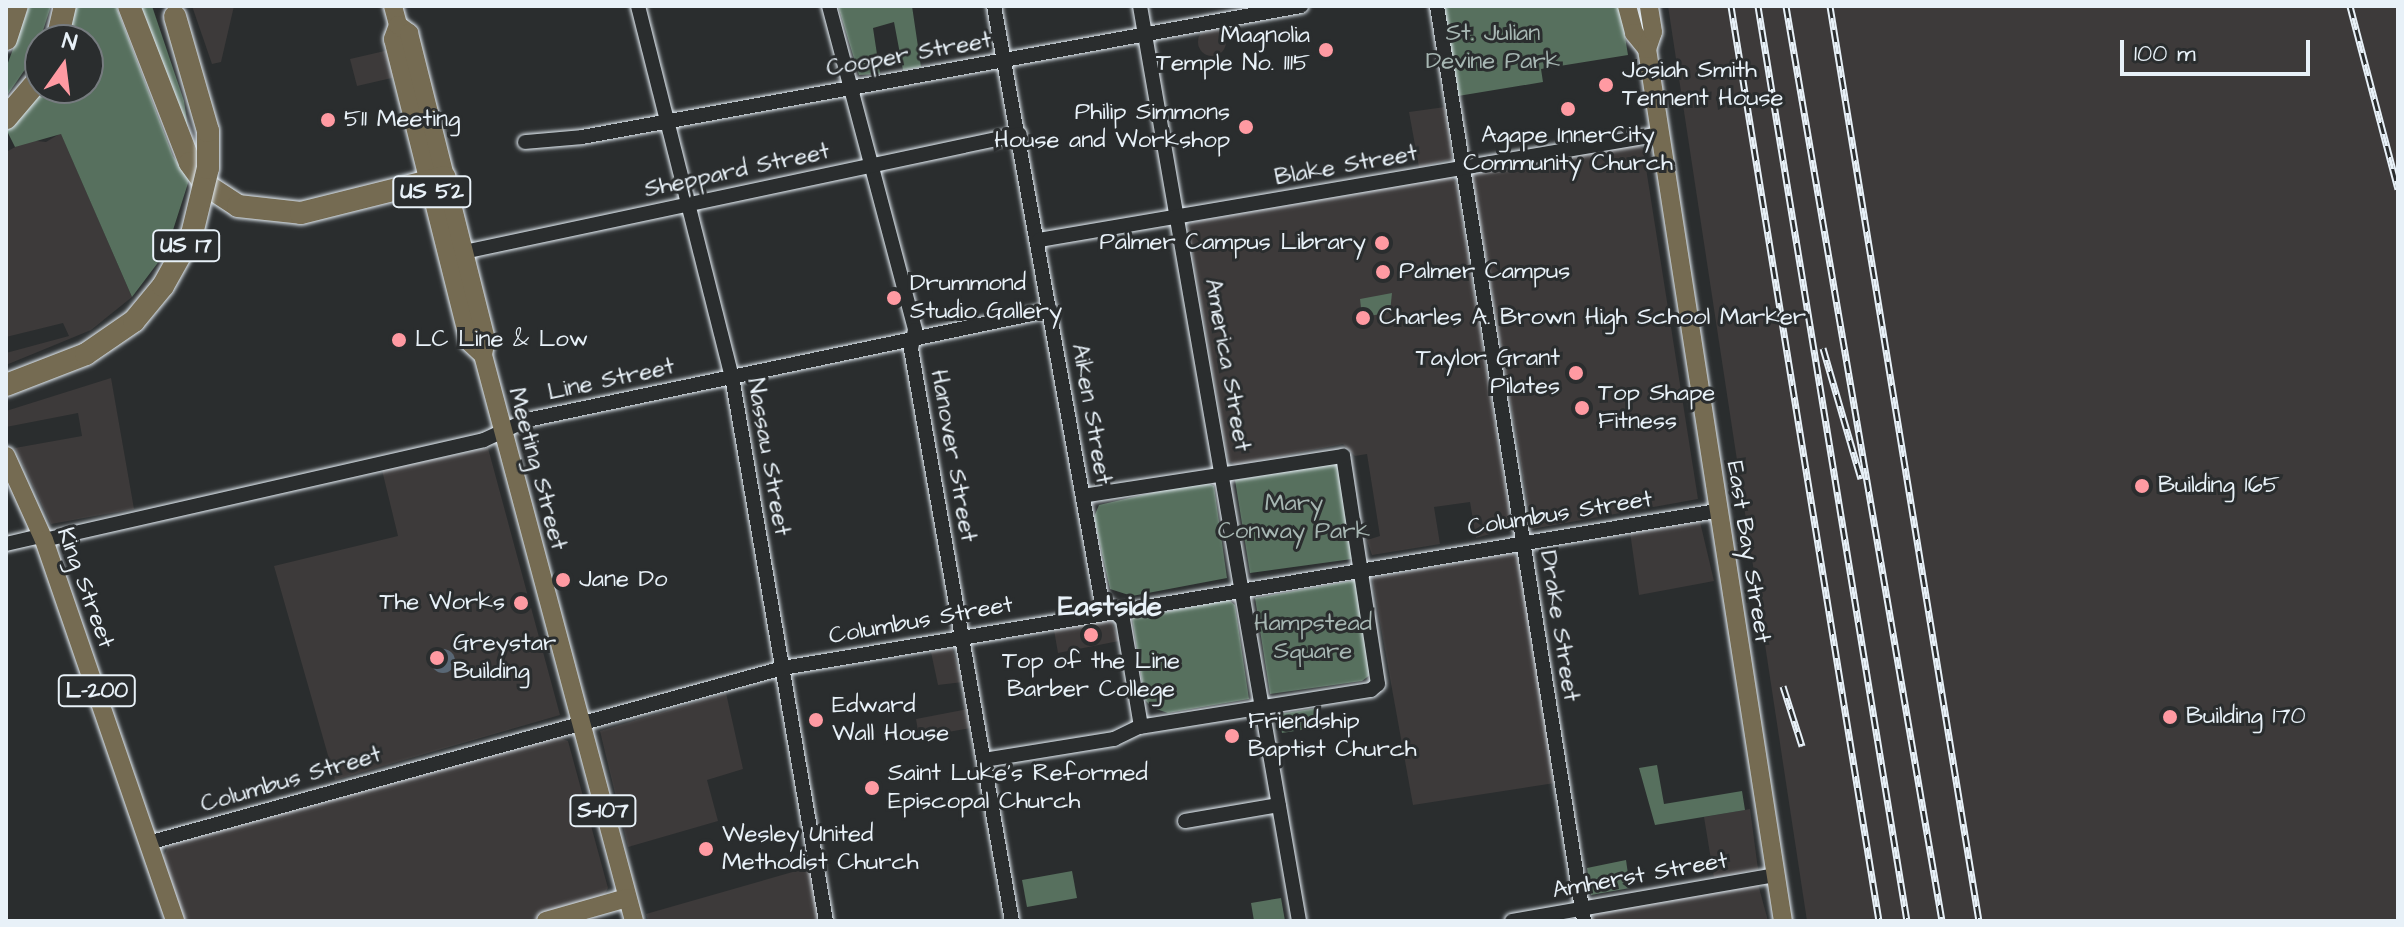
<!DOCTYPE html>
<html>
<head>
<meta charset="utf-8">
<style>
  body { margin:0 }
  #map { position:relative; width:2404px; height:927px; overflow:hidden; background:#2a2d2e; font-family:"Architects Daughter",sans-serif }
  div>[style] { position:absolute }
  .built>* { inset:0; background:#3d3a3a }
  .round { border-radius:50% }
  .green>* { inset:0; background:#57705e }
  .water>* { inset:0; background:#596775 }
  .roads { filter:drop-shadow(0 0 2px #e8f1f8) drop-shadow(0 0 2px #e8f1f8) }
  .minor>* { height:14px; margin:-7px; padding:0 7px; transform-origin:7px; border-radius:7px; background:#2a2d2e }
  .major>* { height:18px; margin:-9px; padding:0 9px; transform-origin:9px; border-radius:9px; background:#756b52 }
  .highway>* { height:22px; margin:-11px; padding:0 11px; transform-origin:11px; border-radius:11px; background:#756b52 }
  .rail>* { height:7px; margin-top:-3.5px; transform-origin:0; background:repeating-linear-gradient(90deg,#2a2d2e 0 12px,#e8f1f8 0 24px); box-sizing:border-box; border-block:2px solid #e8f1f8 }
  .bridges { filter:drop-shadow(0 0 2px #e8f1f8) drop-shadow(0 0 2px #e8f1f8) }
  .highway-bridge>* { height:22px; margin:-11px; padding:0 11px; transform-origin:11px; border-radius:11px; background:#756b52 }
  .dots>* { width:22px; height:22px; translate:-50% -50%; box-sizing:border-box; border:4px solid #2a2d2e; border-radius:50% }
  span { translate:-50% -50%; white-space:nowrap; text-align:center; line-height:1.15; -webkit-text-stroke:6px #2a2d2e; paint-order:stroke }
  .shield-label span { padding:2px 6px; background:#2a2d2e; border:2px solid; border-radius:6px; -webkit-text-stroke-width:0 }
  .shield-label { font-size:22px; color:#e8f1f8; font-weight:700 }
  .park-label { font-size:24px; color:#a7b7b3 }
  .poi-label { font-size:24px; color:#e8f1f8 }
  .right { translate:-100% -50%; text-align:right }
  .left { translate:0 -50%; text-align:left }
  .street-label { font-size:24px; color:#e8f1f8 }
  .quarter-label { font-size:28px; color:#e8f1f8; font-weight:700 }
  .frame { position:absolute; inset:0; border:8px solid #e8f1f8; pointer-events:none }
  .north { position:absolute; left:24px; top:24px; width:80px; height:80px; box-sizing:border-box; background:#2a2d2e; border:2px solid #767b7f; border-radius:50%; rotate:14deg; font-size:22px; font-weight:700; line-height:32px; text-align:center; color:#e8f1f8 }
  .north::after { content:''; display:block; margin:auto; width:28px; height:36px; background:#ff9aa2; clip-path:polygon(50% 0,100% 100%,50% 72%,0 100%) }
  .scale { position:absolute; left:2120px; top:40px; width:190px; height:36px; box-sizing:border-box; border:4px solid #e8f1f8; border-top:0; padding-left:10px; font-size:24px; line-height:28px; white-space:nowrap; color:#e8f1f8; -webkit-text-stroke:6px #2a2d2e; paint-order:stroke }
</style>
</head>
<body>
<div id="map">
  <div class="built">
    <div style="clip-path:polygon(192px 6px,234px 6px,221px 62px,212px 64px)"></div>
    <div style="clip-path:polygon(1668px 6px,2398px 6px,2398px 921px,1807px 921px)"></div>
    <div class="round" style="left:1198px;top:28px;width:28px;height:28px"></div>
    <div style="clip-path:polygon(389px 50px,396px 77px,357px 86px,350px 59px)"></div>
    <div style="clip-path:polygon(1445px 107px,1452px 159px,1419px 167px,1409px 112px)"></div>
    <div style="clip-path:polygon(61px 133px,132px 297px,91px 330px,6px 365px,6px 353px,69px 336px,63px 323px,6px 337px,6px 152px,28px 140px,46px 142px)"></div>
    <div style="clip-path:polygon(1637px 145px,1643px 149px,1698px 499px,1532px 529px,1472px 174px)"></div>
    <div style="clip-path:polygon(1450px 177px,1456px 182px,1512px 528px,1476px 538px,1470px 502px,1434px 507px,1440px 544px,1372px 555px,1367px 540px,1380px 536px,1367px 454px,1355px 456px,1343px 444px,1236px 465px,1228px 461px,1188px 227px,1192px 222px)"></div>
    <div style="clip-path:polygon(111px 378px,134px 509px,51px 524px,15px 448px,82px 436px,78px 413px,6px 427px,6px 411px)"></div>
    <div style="clip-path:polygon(488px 448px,560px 715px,335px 780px,274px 566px,398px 536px,382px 470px)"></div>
    <div style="clip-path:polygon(1700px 522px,1714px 581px,1639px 595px,1630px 532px)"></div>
    <div style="clip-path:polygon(1512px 553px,1518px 558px,1555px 783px,1413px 805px,1372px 578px)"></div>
    <div style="clip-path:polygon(1111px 620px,1119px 641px,1058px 653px,1054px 630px)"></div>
    <div style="clip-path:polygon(952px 648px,963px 682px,938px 685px,931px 652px)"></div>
    <div style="clip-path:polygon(726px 693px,743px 769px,707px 780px,718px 821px,628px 847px,600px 731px)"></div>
    <div style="clip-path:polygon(968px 709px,971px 728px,919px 737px,916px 719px)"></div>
    <div style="clip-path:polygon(557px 737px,568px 741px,608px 888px,601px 901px,528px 921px,184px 921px,163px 857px,169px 845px)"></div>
    <div style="clip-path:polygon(1750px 809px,1758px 869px,1714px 878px,1704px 817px)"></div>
    <div style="clip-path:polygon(810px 867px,819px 921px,648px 921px,646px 914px)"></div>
    <div style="clip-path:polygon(1758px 884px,1768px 921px,1591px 921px,1594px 914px)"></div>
  </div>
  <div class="green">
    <div style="clip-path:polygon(29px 6px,51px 6px,35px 55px,6px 97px,6px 68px)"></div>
    <div style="clip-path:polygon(76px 6px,116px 6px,173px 156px,189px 180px,166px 252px,132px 297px,61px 134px,15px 147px,7px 131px,44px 88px,88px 88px,88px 40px,67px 40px)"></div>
    <div style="clip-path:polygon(141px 6px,152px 6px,184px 101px,189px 135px)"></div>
    <div style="clip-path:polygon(838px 6px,912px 6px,921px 67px,903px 70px,894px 22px,873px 28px,880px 74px,859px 75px)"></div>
    <div style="clip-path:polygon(1444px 6px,1620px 6px,1628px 55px,1541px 69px,1543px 82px,1458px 96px)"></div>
    <div style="clip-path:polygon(1392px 293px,1390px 312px,1370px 316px,1361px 308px,1360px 299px)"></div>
    <div style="clip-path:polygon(1339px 463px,1352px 559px,1250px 573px,1235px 480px)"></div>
    <div style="clip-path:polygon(1203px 481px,1214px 486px,1227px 578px,1132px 596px,1110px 589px,1094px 517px,1099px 505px)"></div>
    <div style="clip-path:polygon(1356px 580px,1370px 675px,1362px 681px,1270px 694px,1255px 598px)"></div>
    <div style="clip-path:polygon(1229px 600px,1235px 605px,1249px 699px,1168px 713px,1153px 708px,1145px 700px,1132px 618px)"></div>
    <div style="clip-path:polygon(1317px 708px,1320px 727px,1282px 733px,1279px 714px)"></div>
    <div style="clip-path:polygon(1657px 765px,1664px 804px,1742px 791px,1745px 810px,1655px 825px,1639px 768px)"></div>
    <div style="clip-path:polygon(1626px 860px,1630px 888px,1591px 895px,1587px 868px)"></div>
    <div style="clip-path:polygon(1072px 871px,1077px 898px,1027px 907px,1022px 880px)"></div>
    <div style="clip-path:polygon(1281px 898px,1285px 921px,1254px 921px,1251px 903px)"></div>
  </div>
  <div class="water">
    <div class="round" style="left:431px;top:649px;width:24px;height:24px"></div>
  </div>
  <div class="roads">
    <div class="minor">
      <div style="left:638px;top:6px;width:383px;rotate:75.8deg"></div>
      <div style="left:732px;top:377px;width:552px;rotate:80.2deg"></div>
      <div style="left:829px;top:6px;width:335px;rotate:75.1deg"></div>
      <div style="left:915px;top:330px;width:19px;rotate:102deg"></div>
      <div style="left:911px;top:349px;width:581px;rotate:79.99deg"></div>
      <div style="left:994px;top:6px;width:602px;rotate:79.75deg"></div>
      <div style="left:1101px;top:598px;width:31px;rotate:45deg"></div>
      <div style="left:1123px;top:620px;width:108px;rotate:80.4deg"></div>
      <div style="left:1140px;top:6px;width:929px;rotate:80.14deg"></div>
      <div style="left:1437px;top:6px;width:927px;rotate:80.87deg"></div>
      <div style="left:525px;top:142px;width:57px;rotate:-5deg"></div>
      <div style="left:582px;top:137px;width:731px;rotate:-10.33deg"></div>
      <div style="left:1039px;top:240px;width:631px;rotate:-9.67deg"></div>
      <div style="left:464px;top:252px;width:568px;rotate:-11.98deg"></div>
      <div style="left:44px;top:540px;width:451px;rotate:-12.8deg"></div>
      <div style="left:484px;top:440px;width:47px;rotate:-24.9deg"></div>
      <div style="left:527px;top:420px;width:535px;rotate:-11.86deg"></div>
      <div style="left:6px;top:544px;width:37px;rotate:-13deg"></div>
      <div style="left:984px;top:760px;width:132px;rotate:-9.2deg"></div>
      <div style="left:1114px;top:739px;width:28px;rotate:-26deg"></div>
      <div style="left:1139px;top:727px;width:235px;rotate:-9.1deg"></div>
      <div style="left:1371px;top:690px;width:9px;rotate:-41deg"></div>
      <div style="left:1378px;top:684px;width:231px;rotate:-98.7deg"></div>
      <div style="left:1343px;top:456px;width:263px;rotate:171.3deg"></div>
      <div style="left:1185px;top:821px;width:95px;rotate:-9.7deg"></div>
      <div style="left:148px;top:843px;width:659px;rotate:-15.41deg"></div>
      <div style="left:783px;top:668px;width:946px;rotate:-9.55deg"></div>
      <div style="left:1512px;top:921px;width:267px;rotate:-9.9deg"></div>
    </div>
    <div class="major">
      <div style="left:393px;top:6px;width:20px;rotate:75deg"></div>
      <div style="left:398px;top:25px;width:15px;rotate:110deg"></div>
      <div style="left:393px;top:39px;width:312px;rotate:75.9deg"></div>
      <div style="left:469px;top:342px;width:18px;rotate:43deg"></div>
      <div style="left:1627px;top:6px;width:28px;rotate:75deg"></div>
      <div style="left:1634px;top:33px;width:21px;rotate:51deg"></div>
      <div style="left:398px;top:25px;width:14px;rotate:36deg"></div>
      <div style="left:409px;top:33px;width:316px;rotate:75.9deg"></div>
      <div style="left:486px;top:339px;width:16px;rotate:101deg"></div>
      <div style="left:483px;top:355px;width:586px;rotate:75.06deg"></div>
      <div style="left:1647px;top:49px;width:883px;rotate:81.14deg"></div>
      <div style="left:1647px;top:49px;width:18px;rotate:-71deg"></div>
      <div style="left:1653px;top:32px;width:26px;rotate:-99deg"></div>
      <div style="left:6px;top:456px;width:92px;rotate:65.7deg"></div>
      <div style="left:44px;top:540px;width:403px;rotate:71deg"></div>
      <div style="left:546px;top:921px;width:84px;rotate:-15.9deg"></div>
    </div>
    <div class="highway">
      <div style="left:129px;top:6px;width:168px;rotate:68.8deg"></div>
      <div style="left:190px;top:163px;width:27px;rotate:54deg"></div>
      <div style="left:206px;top:185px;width:38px;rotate:33deg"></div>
      <div style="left:238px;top:206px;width:63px;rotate:6.3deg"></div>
      <div style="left:301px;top:213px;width:148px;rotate:-14deg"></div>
      <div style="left:6px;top:39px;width:35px;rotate:-72deg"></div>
      <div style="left:57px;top:40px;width:35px;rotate:-77deg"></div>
      <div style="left:6px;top:118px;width:52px;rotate:-49.6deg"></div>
    </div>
  </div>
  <div class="rail">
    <div style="left:1731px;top:6px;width:927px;rotate:80.81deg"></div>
    <div style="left:1758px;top:6px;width:927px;rotate:80.75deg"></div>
    <div style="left:1786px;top:6px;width:928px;rotate:80.32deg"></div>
    <div style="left:1830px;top:6px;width:927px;rotate:80.75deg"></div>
    <div style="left:2350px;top:6px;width:189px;rotate:75.3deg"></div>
    <div style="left:1823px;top:348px;width:136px;rotate:73.8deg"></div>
    <div style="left:1783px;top:686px;width:63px;rotate:72.4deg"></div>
  </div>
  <div class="bridges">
    <div class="highway-bridge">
      <div style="left:6px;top:385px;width:86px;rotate:-21.2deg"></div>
      <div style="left:86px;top:354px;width:58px;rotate:-34.5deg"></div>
      <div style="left:134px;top:321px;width:45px;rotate:-50.4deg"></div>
      <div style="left:163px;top:286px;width:60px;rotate:-60.9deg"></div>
      <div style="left:192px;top:234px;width:68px;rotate:-76.4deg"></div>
      <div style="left:208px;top:168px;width:37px;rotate:-90deg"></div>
      <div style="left:208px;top:131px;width:119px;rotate:-106.1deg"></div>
    </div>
  </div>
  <div class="dots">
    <div style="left:1326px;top:50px;background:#ff9aa2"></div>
    <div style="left:1606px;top:85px;background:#ff9aa2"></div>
    <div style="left:1568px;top:109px;background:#ff9aa2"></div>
    <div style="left:328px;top:120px;background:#ff9aa2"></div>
    <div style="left:1246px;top:127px;background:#ff9aa2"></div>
    <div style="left:1382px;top:243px;background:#ff9aa2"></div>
    <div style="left:1383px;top:272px;background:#ff9aa2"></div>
    <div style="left:894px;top:298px;background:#ff9aa2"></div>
    <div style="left:1363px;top:318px;background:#ff9aa2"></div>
    <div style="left:399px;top:340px;background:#ff9aa2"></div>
    <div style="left:1576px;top:373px;background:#ff9aa2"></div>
    <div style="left:1582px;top:408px;background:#ff9aa2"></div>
    <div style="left:2142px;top:486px;background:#ff9aa2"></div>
    <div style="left:563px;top:580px;background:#ff9aa2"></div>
    <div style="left:521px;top:603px;background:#ff9aa2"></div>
    <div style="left:1091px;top:635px;background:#ff9aa2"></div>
    <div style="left:437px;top:658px;background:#ff9aa2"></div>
    <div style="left:2170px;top:717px;background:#ff9aa2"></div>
    <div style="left:816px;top:720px;background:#ff9aa2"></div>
    <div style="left:1232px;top:736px;background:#ff9aa2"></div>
    <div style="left:872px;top:788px;background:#ff9aa2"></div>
    <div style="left:706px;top:849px;background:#ff9aa2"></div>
  </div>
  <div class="shield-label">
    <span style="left:432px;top:192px">US 52</span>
    <span style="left:186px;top:246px">US 17</span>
    <span style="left:97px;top:691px">L-200</span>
    <span style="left:603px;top:811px">S-107</span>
  </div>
  <div class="park-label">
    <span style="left:1493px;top:48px">St. Julian<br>Devine Park</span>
    <span style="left:1294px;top:518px">Mary<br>Conway Park</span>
    <span style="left:1313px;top:638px">Hampstead<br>Square</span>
  </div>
  <div class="poi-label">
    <span class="right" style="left:1310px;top:50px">Magnolia<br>Temple No. 1115</span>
    <span class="left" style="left:1622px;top:85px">Josiah Smith<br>Tennent House</span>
    <span class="right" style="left:1230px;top:127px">Philip Simmons<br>House and Workshop</span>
    <span class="left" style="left:344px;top:120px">511 Meeting</span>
    <span style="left:1568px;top:150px">Agape InnerCity<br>Community Church</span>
    <span class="right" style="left:1366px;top:243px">Palmer Campus Library</span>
    <span class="left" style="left:1399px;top:272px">Palmer Campus</span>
    <span class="left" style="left:910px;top:298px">Drummond<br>Studio Gallery</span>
    <span class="left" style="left:1379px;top:318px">Charles A. Brown High School Marker</span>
    <span class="left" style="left:415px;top:340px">LC Line &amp; Low</span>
    <span class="right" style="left:1560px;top:373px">Taylor Grant<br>Pilates</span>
    <span class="left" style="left:1598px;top:408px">Top Shape<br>Fitness</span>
    <span class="left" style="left:2158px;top:486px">Building 165</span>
    <span class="left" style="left:579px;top:580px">Jane Do</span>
    <span class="right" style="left:505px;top:603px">The Works</span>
    <span class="left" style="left:453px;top:658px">Greystar<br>Building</span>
    <span style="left:1091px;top:676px">Top of the Line<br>Barber College</span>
    <span class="left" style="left:832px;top:720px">Edward<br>Wall House</span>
    <span class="left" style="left:2186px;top:717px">Building 170</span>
    <span class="left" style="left:1248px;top:736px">Friendship<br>Baptist Church</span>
    <span class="left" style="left:888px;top:788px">Saint Luke's Reformed<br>Episcopal Church</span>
    <span class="left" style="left:722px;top:849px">Wesley United<br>Methodist Church</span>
  </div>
  <div class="street-label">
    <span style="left:909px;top:55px;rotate:-10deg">Cooper Street</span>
    <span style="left:1346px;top:166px;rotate:-10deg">Blake Street</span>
    <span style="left:737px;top:171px;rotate:-12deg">Sheppard Street</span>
    <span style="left:1227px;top:365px;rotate:80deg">America Street</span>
    <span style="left:611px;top:380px;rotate:-12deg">Line Street</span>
    <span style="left:1091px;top:414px;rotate:80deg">Aiken Street</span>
    <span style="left:953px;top:456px;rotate:80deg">Hanover Street</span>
    <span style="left:768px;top:457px;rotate:80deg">Nassau Street</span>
    <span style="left:537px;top:469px;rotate:75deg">Meeting Street</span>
    <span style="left:1560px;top:514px;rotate:-9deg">Columbus Street</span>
    <span style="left:1748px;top:552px;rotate:81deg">East Bay Street</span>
    <span style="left:85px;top:588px;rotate:70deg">King Street</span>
    <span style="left:921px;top:621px;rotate:-10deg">Columbus Street</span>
    <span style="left:1559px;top:626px;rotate:81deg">Drake Street</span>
    <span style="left:291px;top:780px;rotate:-16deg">Columbus Street</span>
    <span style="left:1640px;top:876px;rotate:-10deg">Amherst Street</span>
  </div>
  <div class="quarter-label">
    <span style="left:1110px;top:607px">Eastside</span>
  </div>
  <div class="frame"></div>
  <div class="north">N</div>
  <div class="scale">100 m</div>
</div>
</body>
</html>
